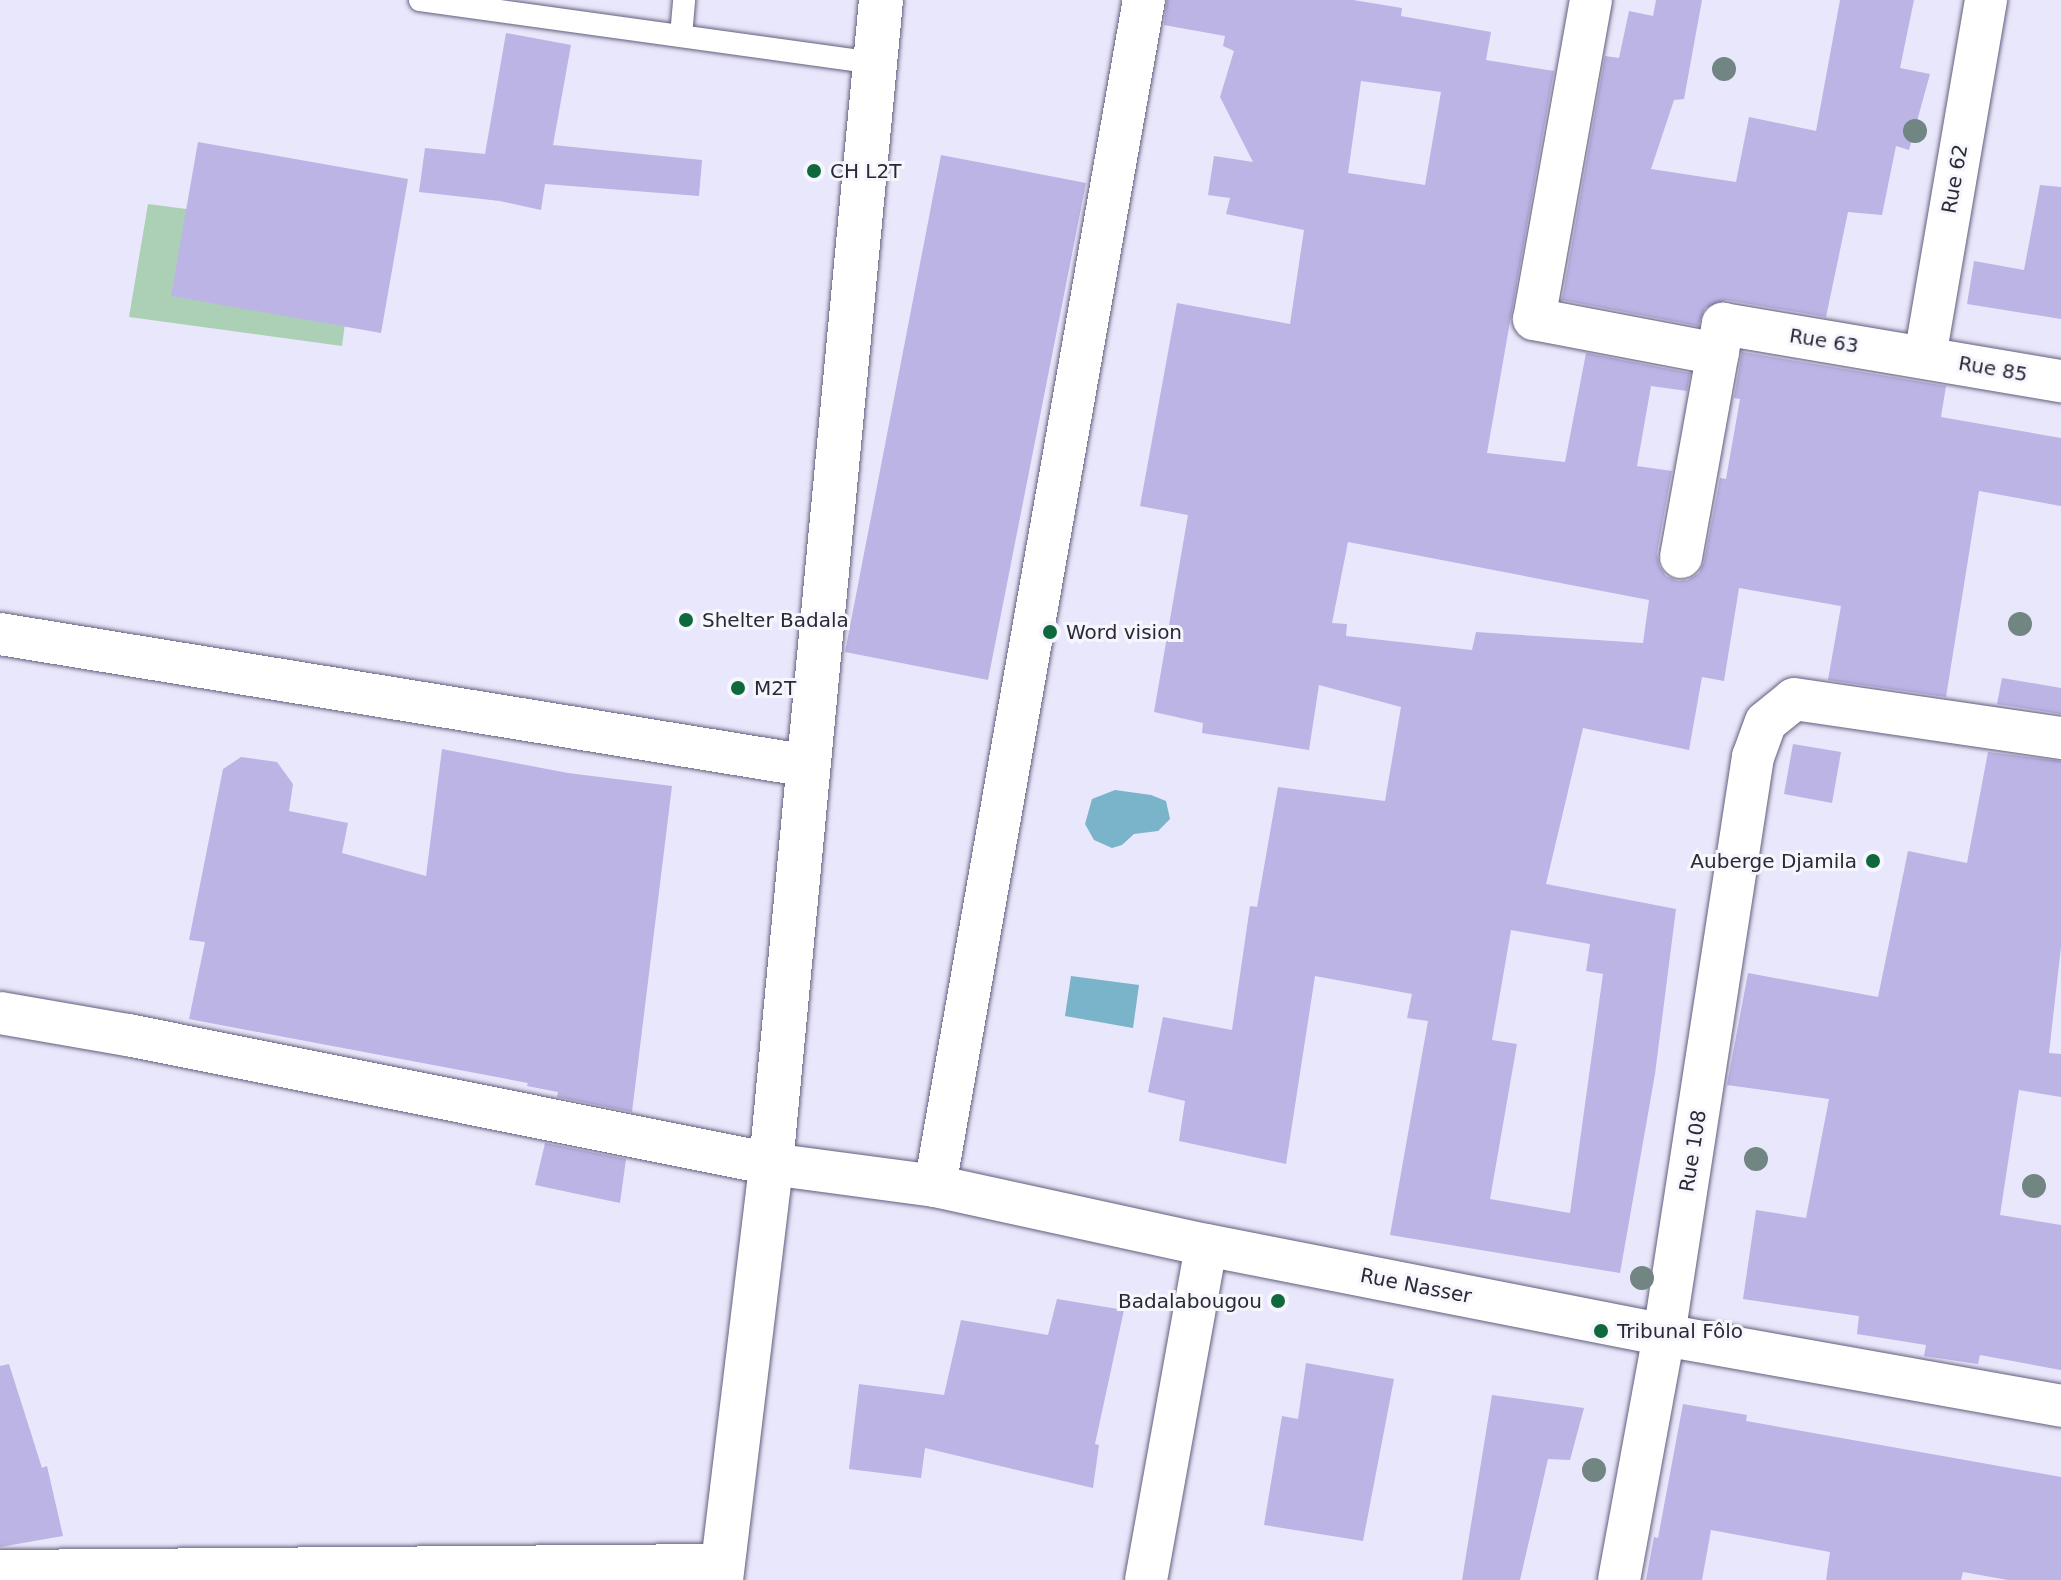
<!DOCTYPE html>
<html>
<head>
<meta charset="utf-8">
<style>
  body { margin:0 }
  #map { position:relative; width:2061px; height:1580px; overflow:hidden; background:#e9e7fb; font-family:"DejaVu Sans",sans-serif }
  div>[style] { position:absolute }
  .green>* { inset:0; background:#acd0b6 }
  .water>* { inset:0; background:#7ab4cb }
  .building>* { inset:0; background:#bbb4e5 }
  .roads { filter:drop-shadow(0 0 2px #635f7d) drop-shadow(0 0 2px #635f7d) }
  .service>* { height:22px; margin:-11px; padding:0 11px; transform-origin:11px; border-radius:11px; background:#fff }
  .minor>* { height:42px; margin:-21px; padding:0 21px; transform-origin:21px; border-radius:21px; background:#fff }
  .tertiary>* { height:44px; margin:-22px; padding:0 22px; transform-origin:22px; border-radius:22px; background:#fff }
  .trees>* { width:24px; height:24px; margin:-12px; border-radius:50%; background:#718582 }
  .dots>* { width:22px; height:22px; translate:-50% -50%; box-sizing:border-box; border:4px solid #f6f6fd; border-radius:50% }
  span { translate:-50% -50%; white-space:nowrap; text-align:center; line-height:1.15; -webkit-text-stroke:6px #f6f6fd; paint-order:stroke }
  .poi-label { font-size:20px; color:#2b2936 }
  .left { translate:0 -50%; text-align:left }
  .right { translate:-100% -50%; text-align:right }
  .street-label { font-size:20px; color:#2b2936 }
</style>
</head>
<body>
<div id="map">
  <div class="green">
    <div style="clip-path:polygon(148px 204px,357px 231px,342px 346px,129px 317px)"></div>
  </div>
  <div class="water">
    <div style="clip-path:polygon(1115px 790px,1151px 795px,1166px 801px,1170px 819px,1158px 831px,1134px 834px,1122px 845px,1112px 848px,1094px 840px,1085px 824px,1092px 799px)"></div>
    <div style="clip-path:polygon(1071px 976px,1139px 985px,1133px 1028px,1065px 1016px)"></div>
  </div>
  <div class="building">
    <div style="clip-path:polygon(evenodd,1167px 0,1353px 0,1402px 8px,1401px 16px,1491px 32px,1486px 60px,1554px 71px,1487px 453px,1565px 462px,1586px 353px,1690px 373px,1687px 391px,1651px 386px,1637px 466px,1672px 471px,1657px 553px,1659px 566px,1666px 576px,1678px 581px,1688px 580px,1699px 573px,1704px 562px,1720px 478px,1726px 479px,1740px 399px,1734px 398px,1742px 352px,1946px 386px,1941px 417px,2061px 438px,2061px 506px,1979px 491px,1946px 697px,1828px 680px,1841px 606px,1739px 588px,1724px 681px,1702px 677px,1689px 750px,1583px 728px,1546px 884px,1676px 909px,1655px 1074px,1620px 1273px,1390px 1235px,1428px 1021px,1407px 1018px,1412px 994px,1315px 976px,1286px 1164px,1179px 1141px,1185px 1101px,1148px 1092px,1163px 1017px,1232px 1030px,1250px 906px,1257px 907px,1278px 787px,1385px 801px,1401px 707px,1319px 685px,1309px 750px,1202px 733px,1203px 723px,1154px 712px,1188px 515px,1140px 506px,1177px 303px,1290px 324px,1304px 230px,1226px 214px,1230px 198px,1208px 195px,1214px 156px,1253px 162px,1220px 97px,1234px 51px,1223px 46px,1225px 36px,1164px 25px,1167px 0,1361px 81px,1441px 92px,1425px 185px,1348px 173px,1361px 81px,1167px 0,1348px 542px,1649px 600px,1643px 643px,1476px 632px,1472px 650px,1346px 636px,1347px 624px,1332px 623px,1348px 542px,1167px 0,1511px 930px,1590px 944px,1586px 971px,1603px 974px,1570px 1213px,1490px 1199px,1517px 1044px,1492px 1040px,1511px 930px)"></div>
    <div style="clip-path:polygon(1656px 0,1702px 0,1684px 99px,1674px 100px,1651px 169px,1736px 182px,1749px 117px,1816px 131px,1840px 0,1914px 0,1900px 68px,1930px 74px,1909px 150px,1896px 146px,1882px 215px,1848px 212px,1826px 317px,1726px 300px,1705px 308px,1698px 326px,1562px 300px,1605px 56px,1619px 58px,1629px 11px,1653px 16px)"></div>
    <div style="clip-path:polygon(506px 33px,571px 45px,553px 145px,702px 160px,699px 196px,545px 184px,541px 210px,500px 201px,419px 192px,425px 148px,485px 154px)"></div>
    <div style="clip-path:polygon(198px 142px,408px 179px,381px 333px,171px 296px)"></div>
    <div style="clip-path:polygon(941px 155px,1086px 183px,988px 680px,845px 652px)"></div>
    <div style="clip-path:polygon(2040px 185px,2061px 187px,2061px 319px,1967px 304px,1974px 261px,2024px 270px)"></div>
    <div style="clip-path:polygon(2002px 678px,2061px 688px,2061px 714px,1997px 704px)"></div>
    <div style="clip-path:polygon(1793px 744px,1841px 752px,1832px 803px,1784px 794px)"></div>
    <div style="clip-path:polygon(442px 749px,568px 773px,672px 786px,632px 1112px,557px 1097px,558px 1092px,527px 1086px,528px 1083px,189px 1019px,205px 942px,189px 940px,223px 769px,241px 757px,277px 762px,293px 784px,289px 811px,348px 823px,342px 853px,426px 876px)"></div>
    <div style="clip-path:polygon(1988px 752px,2061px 761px,2061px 947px,2049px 1053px,2061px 1054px,2061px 1097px,2019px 1090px,2000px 1215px,2061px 1225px,2061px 1370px,1980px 1355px,1978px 1364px,1924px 1356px,1926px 1345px,1857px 1334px,1859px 1316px,1743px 1299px,1756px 1210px,1806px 1218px,1829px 1099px,1727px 1085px,1748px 973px,1878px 997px,1908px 851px,1967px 863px)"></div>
    <div style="clip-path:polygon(545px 1143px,626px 1159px,620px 1203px,535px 1185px)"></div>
    <div style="clip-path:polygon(1057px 1299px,1124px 1310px,1095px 1444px,1099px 1445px,1093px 1488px,925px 1448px,921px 1478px,849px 1469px,859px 1384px,944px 1395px,961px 1320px,1048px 1335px)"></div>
    <div style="clip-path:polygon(1306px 1363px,1394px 1379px,1363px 1541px,1264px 1525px,1282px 1416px,1298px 1419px)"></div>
    <div style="clip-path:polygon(9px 1364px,42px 1468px,47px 1466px,63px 1536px,0 1547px,0 1366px)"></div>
    <div style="clip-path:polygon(1492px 1395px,1584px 1408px,1570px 1460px,1548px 1459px,1520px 1580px,1462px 1580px)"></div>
    <div style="clip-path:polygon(1683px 1404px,1747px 1415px,1746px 1421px,2061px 1477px,2061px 1580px,2008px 1580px,1963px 1572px,1961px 1580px,1826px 1580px,1830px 1552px,1711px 1530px,1702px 1580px,1646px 1580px,1654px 1537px,1658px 1538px)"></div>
  </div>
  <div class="roads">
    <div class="service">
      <div style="left:420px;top:0;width:458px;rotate:7.9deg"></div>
      <div style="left:681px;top:36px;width:36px;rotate:-85deg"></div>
    </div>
    <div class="minor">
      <div style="left:1591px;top:0;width:324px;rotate:100.1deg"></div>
      <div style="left:1534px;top:319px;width:187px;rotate:10.8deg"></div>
      <div style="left:1925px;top:357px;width:362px;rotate:-80.3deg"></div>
      <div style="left:1681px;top:557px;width:237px;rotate:-79.8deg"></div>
      <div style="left:1723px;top:324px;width:343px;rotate:9.6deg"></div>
      <div style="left:0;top:634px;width:820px;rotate:9.27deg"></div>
      <div style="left:0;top:1013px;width:130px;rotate:9.8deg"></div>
      <div style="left:128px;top:1035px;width:656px;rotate:11.34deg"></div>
      <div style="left:771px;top:1164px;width:165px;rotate:7.6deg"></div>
      <div style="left:935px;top:1186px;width:277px;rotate:12.3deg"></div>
      <div style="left:1206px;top:1245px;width:467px;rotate:11.1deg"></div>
      <div style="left:1664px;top:1335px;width:403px;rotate:10.1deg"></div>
      <div style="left:935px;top:1186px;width:1204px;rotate:-80.01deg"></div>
      <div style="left:0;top:1571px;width:723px;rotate:-0.48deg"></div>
      <div style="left:1146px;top:1580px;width:340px;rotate:-79.8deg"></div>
      <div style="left:1619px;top:1580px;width:249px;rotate:-79.6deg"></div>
      <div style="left:1664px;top:1335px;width:585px;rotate:-81.25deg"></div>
      <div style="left:1753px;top:757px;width:37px;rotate:-70deg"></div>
      <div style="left:1766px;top:722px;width:36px;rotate:-39deg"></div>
      <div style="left:1794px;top:699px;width:270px;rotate:8.3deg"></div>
    </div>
    <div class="tertiary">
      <div style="left:721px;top:1580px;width:419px;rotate:-83.1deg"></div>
      <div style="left:771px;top:1164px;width:1169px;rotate:-84.6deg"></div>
    </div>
  </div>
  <div class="trees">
    <div style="left:1724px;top:69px"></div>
    <div style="left:1915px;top:131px"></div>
    <div style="left:2020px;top:624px"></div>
    <div style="left:1756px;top:1159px"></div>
    <div style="left:2034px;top:1186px"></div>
    <div style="left:1642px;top:1278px"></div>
    <div style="left:1594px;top:1470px"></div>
  </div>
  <div class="dots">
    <div style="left:814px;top:171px;background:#0f693d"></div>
    <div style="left:686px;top:620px;background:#0f693d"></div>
    <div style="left:1050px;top:632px;background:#0f693d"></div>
    <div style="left:738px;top:688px;background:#0f693d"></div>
    <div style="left:1873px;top:861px;background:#0f693d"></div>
    <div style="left:1278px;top:1301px;background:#0f693d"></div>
    <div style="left:1601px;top:1331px;background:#0f693d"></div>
  </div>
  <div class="poi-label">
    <span class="left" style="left:830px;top:171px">CH L2T</span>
    <span class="left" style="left:702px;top:620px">Shelter Badala</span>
    <span class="left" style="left:1066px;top:632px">Word vision</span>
    <span class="left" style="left:754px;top:688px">M2T</span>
    <span class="right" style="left:1857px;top:861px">Auberge Djamila</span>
    <span class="right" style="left:1262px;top:1301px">Badalabougou</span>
    <span class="left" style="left:1617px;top:1331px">Tribunal Fôlo</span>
  </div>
  <div class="street-label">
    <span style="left:1955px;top:179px;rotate:-80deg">Rue 62</span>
    <span style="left:1824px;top:341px;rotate:9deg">Rue 63</span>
    <span style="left:1993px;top:369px;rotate:10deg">Rue 85</span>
    <span style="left:1693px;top:1151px;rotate:-81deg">Rue 108</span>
    <span style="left:1416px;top:1286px;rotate:11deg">Rue Nasser</span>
  </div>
</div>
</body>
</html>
